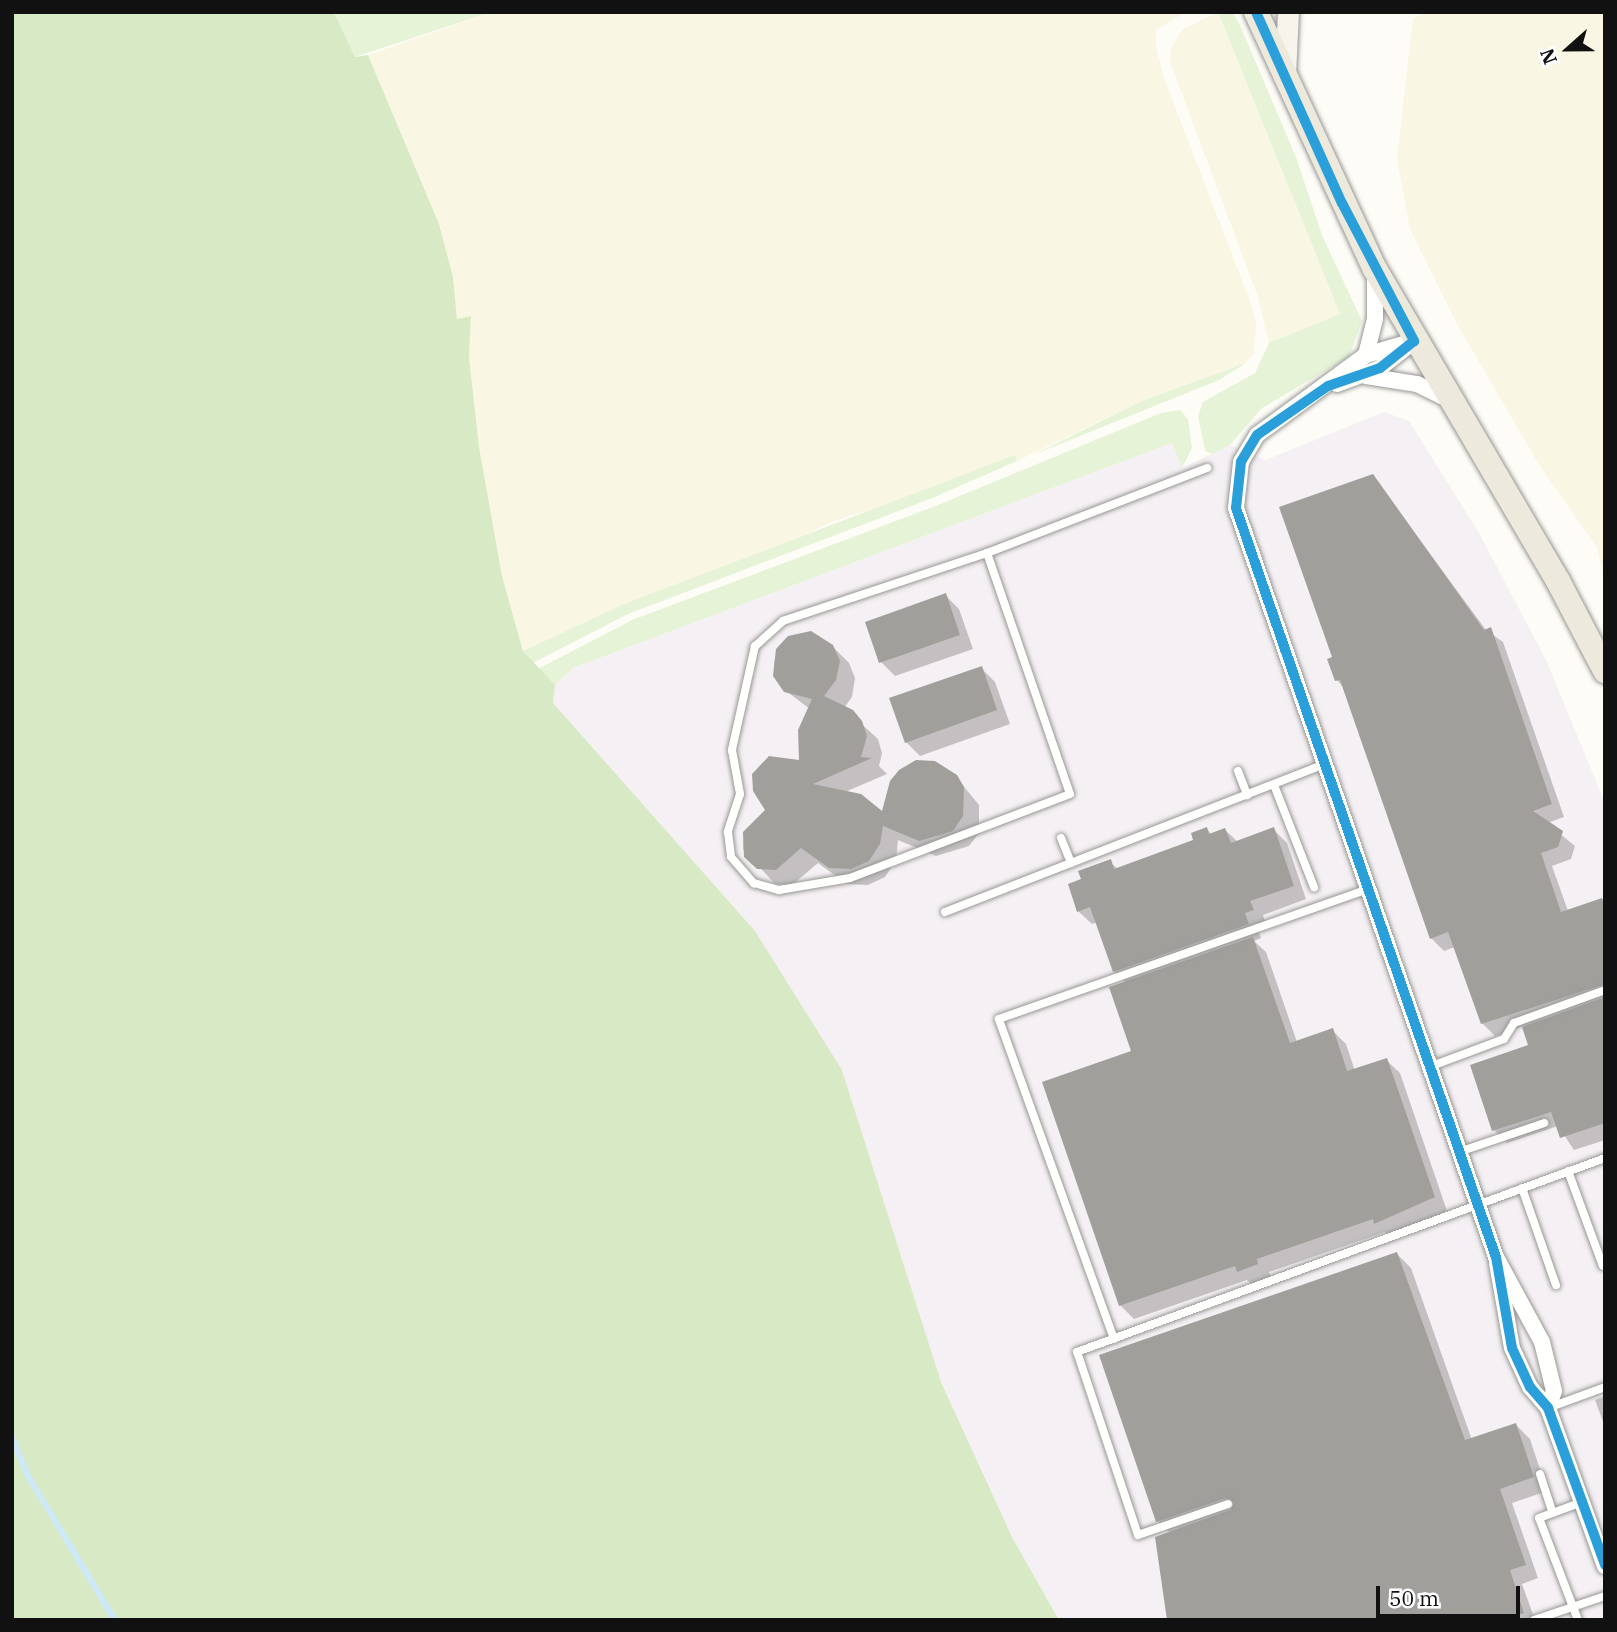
<!DOCTYPE html>
<html>
<head>
<meta charset="utf-8">
<style>
  body { margin:0 }
  #map { position:relative; width:1617px; height:1632px; overflow:hidden; background:#fdfcf7; font-family:"IBM Plex Serif",serif }
  div>[style] { position:absolute }
  .industrial>* { inset:0; background:#f5f0f3 }
  .farmland>* { inset:0; background:#f9f7e4 }
  .green>* { inset:0; background:#e7f3d7 }
  .forest>* { inset:0; background:#d8eac5 }
  .shadow>* { inset:0; background:#0003 }
  .stream>* { height:6px; margin:-3px; padding:0 3px; transform-origin:3px; border-radius:3px; background:#cde8f7 }
  .building>* { inset:0; background:#a19f9c }
  .roads { filter:drop-shadow(0 0 2px #979795) drop-shadow(0 0 2px #979795) }
  .lane>* { height:8px; margin:-4px; padding:0 4px; transform-origin:4px; border-radius:4px; background:#fffffe }
  .street>* { height:16px; margin:-8px; padding:0 8px; transform-origin:8px; border-radius:8px; background:#fffffe }
  .secondary>* { height:21px; margin:-10.5px; padding:0 10.5px; transform-origin:10.5px; border-radius:10.5px; background:#f6f4eb }
  .primary>* { height:24px; margin:-12px; padding:0 12px; transform-origin:12px; border-radius:12px; background:#ede9dc }
  .bus-1>* { height:10px; margin:-5px; padding:0 5px; transform-origin:5px; border-radius:5px; background:#2b9fd9 }
  span { translate:-50% -50%; white-space:nowrap; text-align:center; line-height:1.15; -webkit-text-stroke:7px #fff; paint-order:stroke }
  .frame { position:absolute; inset:0; border:14px solid #111; pointer-events:none }
  .north { position:absolute; left:1533px; top:14px; width:70px; height:70px; -webkit-text-stroke:5px #fff; paint-order:stroke; rotate:249deg; font-size:19px; font-weight:700; line-height:28px; text-align:center; color:#111 }
  .north::after { content:''; display:block; margin:auto; width:24px; height:32px; background:#111; clip-path:polygon(50% 0,100% 100%,50% 72%,0 100%) }
  .scale { position:absolute; left:1376px; top:1586px; width:144px; height:32px; box-sizing:border-box; border:4px solid #111; border-top:0; padding-left:9px; font-size:21px; line-height:24px; white-space:nowrap; color:#111; -webkit-text-stroke:5px #fff; paint-order:stroke }
</style>
</head>
<body>
<div id="map">
  <div class="industrial">
    <div style="clip-path:polygon(1384px 412px,1409px 421px,1479px 533px,1546px 660px,1605px 803px,1605px 1620px,1059px 1620px,1012px 1537px,941px 1382px,842px 1070px,553px 703px,555px 685px,573px 668px,1172px 443px,1182px 468px,1230px 445px,1266px 460px)"></div>
  </div>
  <div class="farmland">
    <div style="clip-path:polygon(491px 12px,1186px 12px,1156px 30px,1156px 47px,1164px 78px,1250px 301px,1256px 323px,1254px 353px,1246px 363px,1144px 400px,1017px 461px,1015px 456px,914px 497px,837px 520px,751px 559px,624px 604px,523px 651px,502px 576px,479px 447px,469px 357px,471px 316px,457px 319px,453px 277px,439px 224px,368px 55px)"></div>
    <div style="clip-path:polygon(1218px 12px,1340px 314px,1269px 343px,1258px 297px,1170px 62px,1171px 48px,1182px 30px)"></div>
    <div style="clip-path:polygon(1426px 12px,1605px 12px,1605px 580px,1597px 548px,1538px 463px,1457px 324px,1410px 229px,1397px 159px,1413px 18px)"></div>
  </div>
  <div class="green">
    <div style="clip-path:polygon(334px 12px,491px 12px,355px 57px)"></div>
    <div style="clip-path:polygon(1218px 12px,1232px 12px,1239px 23px,1296px 157px,1322px 235px,1362px 321px,1349px 357px,1262px 408px,1230px 445px,1212px 454px,1205px 451px,1198px 416px,1203px 402px,1255px 373px,1269px 343px,1340px 314px)"></div>
    <div style="clip-path:polygon(1246px 363px,1219px 380px,1033px 455px,1144px 400px)"></div>
    <div style="clip-path:polygon(1180px 410px,1188px 419px,1192px 448px,1182px 468px,1172px 443px,573px 668px,555px 685px,538px 669px,632px 620px,933px 507px,1161px 413px)"></div>
    <div style="clip-path:polygon(1015px 455px,1017px 461px,930px 499px,628px 614px,533px 663px,523px 651px,624px 604px)"></div>
  </div>
  <div class="forest">
    <div style="clip-path:polygon(12px 12px,334px 12px,355px 57px,368px 55px,439px 224px,453px 277px,457px 319px,471px 316px,469px 357px,479px 447px,502px 576px,523px 651px,555px 685px,553px 703px,755px 931px,842px 1070px,941px 1382px,1012px 1537px,1059px 1620px,12px 1620px)"></div>
  </div>
  <div class="shadow">
    <div style="clip-path:polygon(1373px 476px,1486px 630px,1503px 642px,1564px 817px,1547px 823px,1575px 846px,1571px 859px,1552px 866px,1568px 911px,1601px 900px,1605px 903px,1605px 1140px,1574px 1150px,1558px 1126px,1507px 1143px,1494px 1130px,1472px 1066px,1531px 1046px,1524px 1026px,1495px 1036px,1482px 1023px,1455px 947px,1444px 951px,1431px 938px,1344px 688px,1337px 680px,1334px 659px)"></div>
    <div style="clip-path:polygon(945px 595px,959px 609px,973px 649px,895px 676px,881px 662px,867px 623px)"></div>
    <div style="clip-path:polygon(832px 646px,849px 663px,855px 678px,852px 697px,844px 708px,878px 739px,882px 753px,879px 766px,887px 774px,845px 792px,882px 814px,956px 777px,979px 805px,979px 833px,969px 846px,936px 856px,898px 840px,896px 860px,885px 877px,868px 885px,847px 884px,818px 863px,792px 885px,775px 884px,743px 849px,744px 833px,767px 810px,801px 762px,810px 709px,786px 691px,774px 664px,777px 650px)"></div>
    <div style="clip-path:polygon(981px 668px,995px 682px,1010px 724px,920px 756px,906px 742px)"></div>
    <div style="clip-path:polygon(1207px 829px,1212px 835px,1225px 830px,1238px 842px,1273px 829px,1287px 843px,1306px 899px,1263px 915px,1266px 924px,1257px 927px,1261px 938px,1254px 941px,1266px 952px,1297px 1042px,1332px 1030px,1346px 1044px,1355px 1071px,1386px 1060px,1400px 1073px,1447px 1211px,1389px 1236px,1385px 1232px,1269px 1272px,1271px 1277px,1252px 1284px,1247px 1280px,1134px 1319px,1120px 1305px,1133px 1052px,1126px 983px,1114px 971px,1098px 922px,1092px 924px,1078px 911px,1083px 880px,1110px 862px,1118px 869px,1195px 841px)"></div>
    <div style="clip-path:polygon(1397px 1254px,1411px 1268px,1472px 1440px,1516px 1425px,1530px 1439px,1547px 1491px,1512px 1503px,1538px 1578px,1522px 1584px,1535px 1620px,1168px 1620px,1171px 1534px,1158px 1521px)"></div>
    <div style="clip-path:polygon(1605px 1396px,1605px 1427px,1595px 1400px)"></div>
  </div>
  <div class="stream">
    <div style="left:12px;top:1437px;width:42px;rotate:67.7deg"></div>
    <div style="left:28px;top:1476px;width:168px;rotate:58.9deg"></div>
  </div>
  <div class="building">
    <div style="clip-path:polygon(1373px 474px,1484px 630px,1491px 627px,1552px 804px,1533px 811px,1563px 831px,1558px 847px,1541px 853px,1561px 912px,1602px 898px,1605px 907px,1605px 984px,1481px 1024px,1448px 932px,1430px 939px,1340px 680px,1335px 681px,1327px 659px,1332px 657px,1279px 507px)"></div>
    <div style="clip-path:polygon(946px 593px,960px 635px,879px 663px,865px 622px)"></div>
    <div style="clip-path:polygon(811px 631px,833px 645px,840px 661px,836px 680px,824px 696px,853px 710px,862px 721px,867px 736px,861px 757px,872px 758px,813px 784px,861px 794px,882px 811px,890px 781px,899px 770px,916px 760px,935px 761px,957px 775px,964px 787px,963px 816px,953px 831px,919px 841px,883px 826px,880px 844px,869px 861px,851px 869px,829px 868px,801px 848px,776px 870px,757px 869px,744px 857px,743px 832px,765px 810px,753px 791px,752px 774px,769px 756px,799px 760px,798px 730px,812px 699px,784px 692px,773px 676px,776px 649px,788px 636px)"></div>
    <div style="clip-path:polygon(982px 666px,997px 710px,905px 743px,889px 698px)"></div>
    <div style="clip-path:polygon(1207px 827px,1209px 834px,1225px 828px,1231px 843px,1274px 827px,1294px 886px,1250px 901px,1254px 910px,1245px 913px,1249px 924px,1113px 972px,1090px 907px,1077px 912px,1068px 884px,1081px 879px,1078px 871px,1111px 859px,1114px 869px,1193px 840px,1191px 833px)"></div>
    <div style="clip-path:polygon(1253px 937px,1290px 1043px,1333px 1028px,1347px 1071px,1387px 1058px,1435px 1197px,1374px 1224px,1373px 1219px,1257px 1259px,1258px 1264px,1237px 1272px,1235px 1266px,1119px 1306px,1042px 1082px,1131px 1051px,1109px 987px)"></div>
    <div style="clip-path:polygon(1605px 997px,1605px 1123px,1560px 1138px,1551px 1112px,1492px 1131px,1470px 1065px,1528px 1045px,1522px 1027px)"></div>
    <div style="clip-path:polygon(1397px 1252px,1465px 1440px,1516px 1423px,1534px 1477px,1500px 1489px,1526px 1565px,1510px 1570px,1524px 1613px,1503px 1620px,1167px 1620px,1155px 1537px,1230px 1510px,1234px 1503px,1226px 1498px,1156px 1522px,1099px 1355px)"></div>
  </div>
  <div class="roads">
    <div class="lane">
      <div style="left:987px;top:553px;width:215px;rotate:161.6deg"></div>
      <div style="left:783px;top:621px;width:38px;rotate:138deg"></div>
      <div style="left:755px;top:646px;width:107px;rotate:102.5deg"></div>
      <div style="left:732px;top:750px;width:45px;rotate:79.7deg"></div>
      <div style="left:740px;top:794px;width:40px;rotate:108deg"></div>
      <div style="left:728px;top:832px;width:25px;rotate:83deg"></div>
      <div style="left:731px;top:857px;width:35px;rotate:49deg"></div>
      <div style="left:754px;top:883px;width:26px;rotate:16deg"></div>
      <div style="left:779px;top:890px;width:72px;rotate:-9.6deg"></div>
      <div style="left:850px;top:878px;width:235px;rotate:-20.9deg"></div>
      <div style="left:1070px;top:794px;width:255px;rotate:-109deg"></div>
      <div style="left:987px;top:553px;width:236px;rotate:-21.1deg"></div>
      <div style="left:1238px;top:771px;width:26px;rotate:69deg"></div>
      <div style="left:1274px;top:785px;width:110px;rotate:68.6deg"></div>
      <div style="left:1061px;top:838px;width:27px;rotate:68deg"></div>
      <div style="left:945px;top:912px;width:407px;rotate:-21.3deg"></div>
      <div style="left:1429px;top:1067px;width:80px;rotate:-20.5deg"></div>
      <div style="left:1504px;top:1039px;width:19px;rotate:-58deg"></div>
      <div style="left:1514px;top:1023px;width:97px;rotate:-19.9deg"></div>
      <div style="left:1459px;top:1152px;width:90px;rotate:-18.8deg"></div>
      <div style="left:1568px;top:1171px;width:101px;rotate:69.8deg"></div>
      <div style="left:1522px;top:1188px;width:103px;rotate:70.7deg"></div>
      <div style="left:1114px;top:1339px;width:340px;rotate:-109.8deg"></div>
      <div style="left:999px;top:1019px;width:392px;rotate:-19.4deg"></div>
      <div style="left:1548px;top:1408px;width:61px;rotate:-20.2deg"></div>
      <div style="left:1540px;top:1474px;width:40px;rotate:72deg"></div>
      <div style="left:1228px;top:1504px;width:95px;rotate:161deg"></div>
      <div style="left:1138px;top:1535px;width:193px;rotate:-108.4deg"></div>
      <div style="left:1077px;top:1352px;width:563px;rotate:-20.17deg"></div>
      <div style="left:1534px;top:1620px;width:75px;rotate:-18.7deg"></div>
      <div style="left:1578px;top:1620px;width:109px;rotate:-110.9deg"></div>
      <div style="left:1539px;top:1518px;width:46px;rotate:-20.4deg"></div>
    </div>
    <div class="street">
      <div style="left:1414px;top:341px;width:50px;rotate:163.7deg"></div>
      <div style="left:1366px;top:355px;width:135px;rotate:143.7deg"></div>
      <div style="left:1257px;top:435px;width:31px;rotate:121deg"></div>
      <div style="left:1241px;top:462px;width:46px;rotate:96.2deg"></div>
      <div style="left:1236px;top:508px;width:793px;rotate:70.86deg"></div>
      <div style="left:1496px;top:1257px;width:97px;rotate:61.6deg"></div>
      <div style="left:1542px;top:1342px;width:50px;rotate:76.2deg"></div>
      <div style="left:1554px;top:1391px;width:18px;rotate:109deg"></div>
      <div style="left:1366px;top:355px;width:38px;rotate:-76deg"></div>
      <div style="left:1375px;top:318px;width:47px;rotate:-90deg"></div>
      <div style="left:1366px;top:376px;width:52px;rotate:8.9deg"></div>
      <div style="left:1417px;top:384px;width:32px;rotate:26deg"></div>
      <div style="left:1337px;top:384px;width:46px;rotate:-20.4deg"></div>
      <div style="left:1380px;top:368px;width:41px;rotate:-38deg"></div>
      <div style="left:1497px;top:1263px;width:86px;rotate:80deg"></div>
      <div style="left:1512px;top:1348px;width:43px;rotate:65.2deg"></div>
      <div style="left:1530px;top:1387px;width:28px;rotate:49deg"></div>
      <div style="left:1548px;top:1408px;width:168px;rotate:70.2deg"></div>
    </div>
    <div class="secondary">
      <div style="left:1285px;top:75px;width:63px;rotate:-87.3deg"></div>
    </div>
    <div class="primary">
      <div style="left:1256px;top:12px;width:283px;rotate:65.2deg"></div>
      <div style="left:1375px;top:269px;width:362px;rotate:59.6deg"></div>
      <div style="left:1558px;top:581px;width:102px;rotate:62.4deg"></div>
    </div>
  </div>
  <div class="bus-1">
    <div style="left:1256px;top:12px;width:209px;rotate:65.8deg"></div>
    <div style="left:1342px;top:203px;width:156px;rotate:62.4deg"></div>
    <div style="left:1414px;top:341px;width:43px;rotate:141.5deg"></div>
    <div style="left:1380px;top:368px;width:55px;rotate:160.9deg"></div>
    <div style="left:1328px;top:386px;width:86px;rotate:145.4deg"></div>
    <div style="left:1257px;top:435px;width:31px;rotate:121deg"></div>
    <div style="left:1241px;top:462px;width:46px;rotate:96.2deg"></div>
    <div style="left:1236px;top:508px;width:793px;rotate:70.86deg"></div>
    <div style="left:1496px;top:1257px;width:92px;rotate:80deg"></div>
    <div style="left:1512px;top:1348px;width:43px;rotate:65.2deg"></div>
    <div style="left:1530px;top:1387px;width:28px;rotate:49deg"></div>
    <div style="left:1548px;top:1408px;width:167px;rotate:70deg"></div>
  </div>
  <div class="frame"></div>
  <div class="north">N</div>
  <div class="scale">50 m</div>
</div>
</body>
</html>
